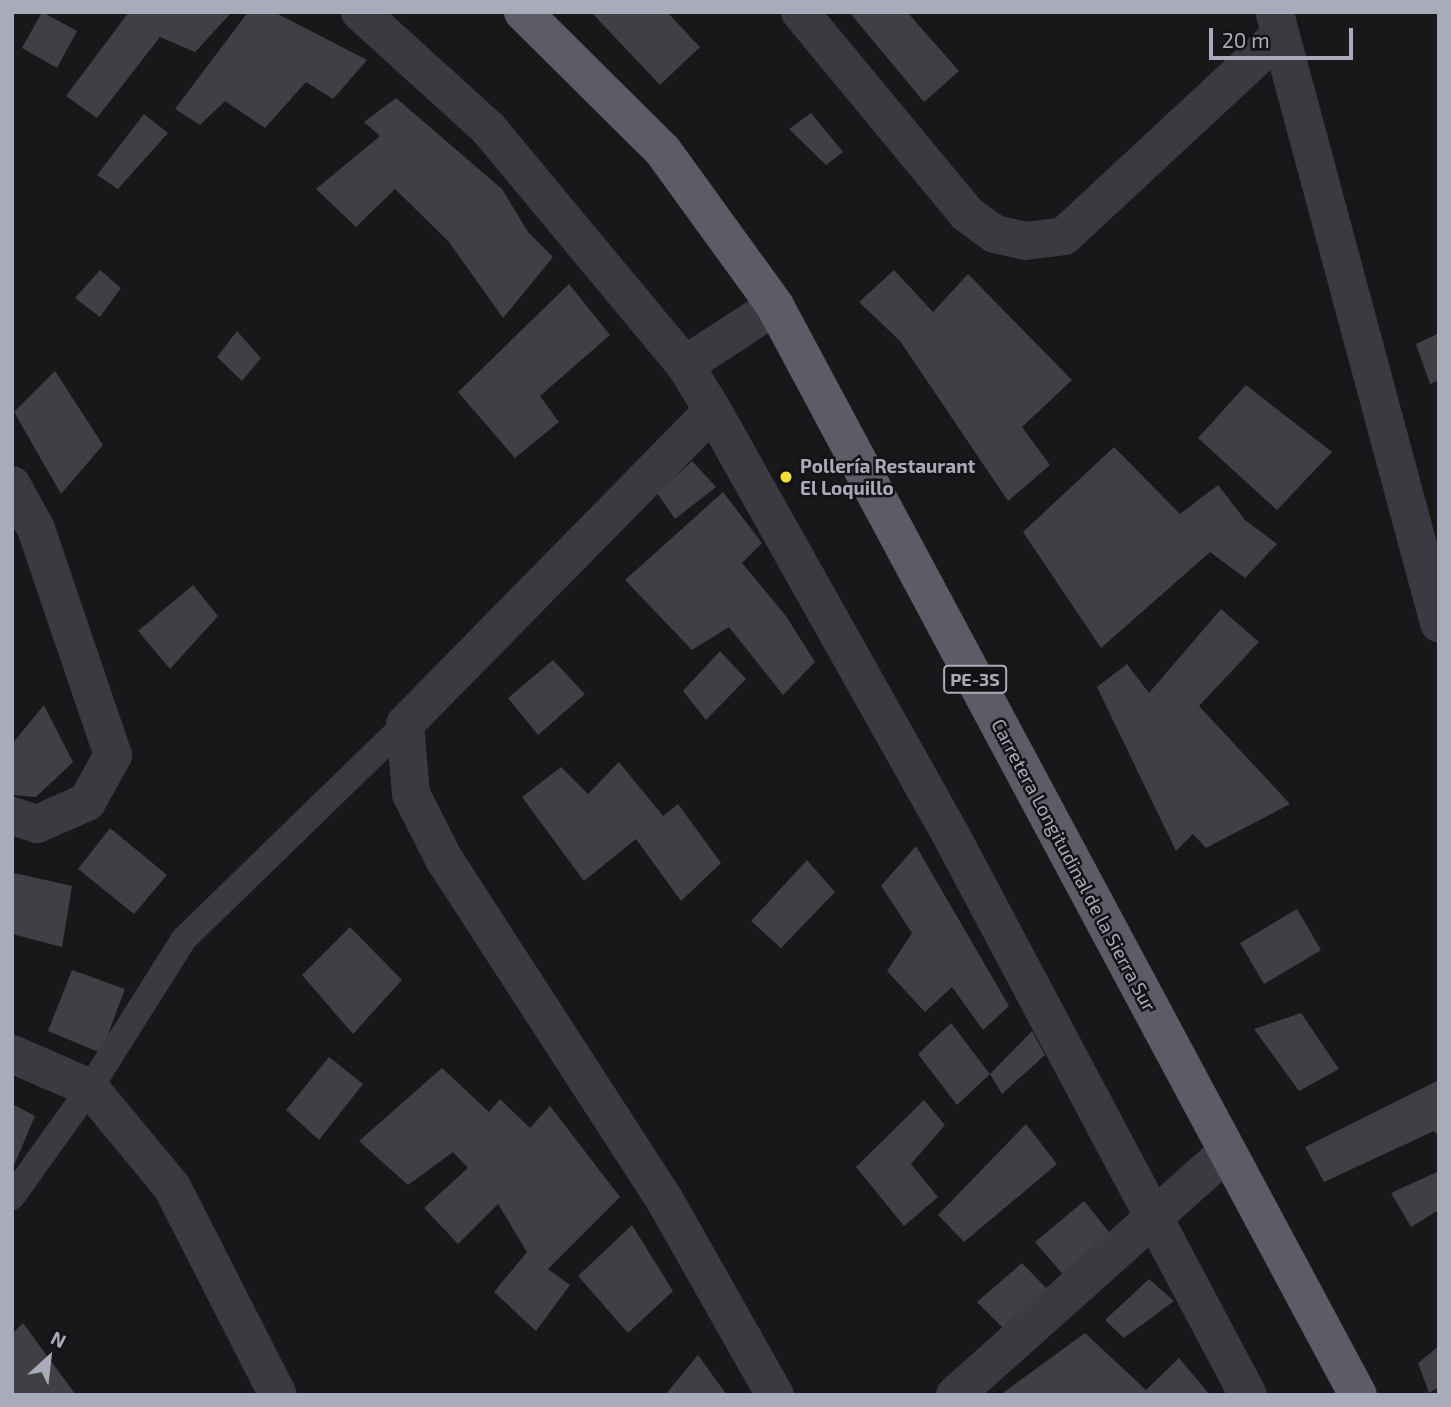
<!DOCTYPE html>
<html>
<head>
<meta charset="utf-8">
<style>
  body { margin:0 }
  #map { position:relative; width:1451px; height:1407px; overflow:hidden; background:#18181a; font-family:"Exo 2",sans-serif }
  div>[style] { position:absolute }
  .building>* { inset:0; background:#3f3f44 }
  .service>* { height:26px; margin:-13px; padding:0 13px; transform-origin:13px; border-radius:13px; background:#3b3a41 }
  .minor>* { height:38px; margin:-19px; padding:0 19px; transform-origin:19px; border-radius:19px; background:#3b3a41 }
  .trunk>* { height:38px; margin:-19px; padding:0 19px; transform-origin:19px; border-radius:19px; background:#5c5c67 }
  .dots>* { width:19px; height:19px; translate:-50% -50%; box-sizing:border-box; border:4px solid #131315; border-radius:50% }
  span { translate:-50% -50%; white-space:nowrap; text-align:center; line-height:1.15; -webkit-text-stroke:5px #131315; paint-order:stroke }
  .shield-label span { padding:2px 5px; background:#131315; border:2px solid; border-radius:5px; -webkit-text-stroke-width:0 }
  .shield-label { font-size:18px; color:#aaabba; font-weight:700 }
  .poi-label { font-size:19px; color:#aaabba; font-weight:700 }
  .left { translate:0 -50%; text-align:left }
  .street-label { font-size:19px; color:#aaabba }
  .frame { position:absolute; inset:0; border:14px solid #aaabba; pointer-events:none }
  .north { position:absolute; left:14px; top:1323px; width:70px; height:70px; -webkit-text-stroke:5px #131315; paint-order:stroke; rotate:27deg; font-size:19px; font-weight:700; line-height:28px; text-align:center; color:#aaabba }
  .north::after { content:''; display:block; margin:auto; width:24px; height:32px; background:#aaabba; clip-path:polygon(50% 0,100% 100%,50% 72%,0 100%) }
  .scale { position:absolute; left:1209px; top:28px; width:144px; height:32px; box-sizing:border-box; border:4px solid #aaabba; border-top:0; padding-left:9px; font-size:21px; line-height:24px; white-space:nowrap; color:#aaabba; -webkit-text-stroke:5px #131315; paint-order:stroke }
</style>
</head>
<body>
<div id="map">
  <div class="building">
    <div style="clip-path:polygon(42px 12px,77px 31px,57px 68px,22px 48px)"></div>
    <div style="clip-path:polygon(129px 12px,232px 12px,195px 52px,160px 37px,97px 118px,66px 96px)"></div>
    <div style="clip-path:polygon(248px 12px,274px 12px,367px 60px,333px 99px,306px 82px,265px 128px,225px 101px,200px 125px,175px 109px)"></div>
    <div style="clip-path:polygon(591px 12px,667px 12px,700px 47px,660px 85px)"></div>
    <div style="clip-path:polygon(849px 12px,907px 12px,959px 71px,924px 102px)"></div>
    <div style="clip-path:polygon(396px 98px,502px 189px,528px 232px,553px 257px,503px 318px,449px 242px,395px 189px,356px 227px,316px 189px,380px 136px,364px 122px)"></div>
    <div style="clip-path:polygon(811px 113px,843px 152px,826px 165px,789px 129px)"></div>
    <div style="clip-path:polygon(144px 114px,168px 133px,118px 189px,97px 175px)"></div>
    <div style="clip-path:polygon(100px 270px,121px 288px,100px 317px,75px 298px)"></div>
    <div style="clip-path:polygon(894px 270px,933px 312px,968px 274px,1072px 380px,1022px 427px,1050px 465px,1008px 501px,900px 341px,859px 302px)"></div>
    <div style="clip-path:polygon(569px 284px,610px 335px,540px 396px,559px 422px,515px 458px,458px 392px)"></div>
    <div style="clip-path:polygon(237px 331px,261px 358px,242px 381px,217px 357px)"></div>
    <div style="clip-path:polygon(1439px 333px,1439px 380px,1430px 384px,1416px 344px)"></div>
    <div style="clip-path:polygon(55px 371px,103px 445px,61px 494px,14px 412px)"></div>
    <div style="clip-path:polygon(1246px 385px,1332px 452px,1277px 510px,1198px 438px)"></div>
    <div style="clip-path:polygon(1114px 447px,1180px 514px,1218px 485px,1245px 520px,1277px 544px,1245px 578px,1210px 552px,1101px 648px,1023px 532px)"></div>
    <div style="clip-path:polygon(692px 461px,716px 487px,675px 519px,657px 493px)"></div>
    <div style="clip-path:polygon(723px 492px,762px 543px,742px 563px,786px 616px,815px 662px,783px 695px,729px 627px,692px 650px,625px 580px)"></div>
    <div style="clip-path:polygon(193px 585px,218px 616px,170px 669px,138px 631px)"></div>
    <div style="clip-path:polygon(1221px 609px,1259px 642px,1199px 706px,1290px 804px,1206px 848px,1193px 834px,1176px 851px,1097px 687px,1127px 664px,1149px 693px)"></div>
    <div style="clip-path:polygon(720px 651px,746px 679px,706px 720px,683px 691px)"></div>
    <div style="clip-path:polygon(553px 660px,585px 694px,538px 735px,508px 698px)"></div>
    <div style="clip-path:polygon(44px 705px,73px 762px,36px 797px,12px 795px,12px 744px)"></div>
    <div style="clip-path:polygon(619px 762px,663px 816px,678px 804px,721px 863px,681px 901px,636px 839px,584px 881px,522px 797px,561px 767px,588px 794px)"></div>
    <div style="clip-path:polygon(110px 828px,167px 875px,134px 914px,78px 869px)"></div>
    <div style="clip-path:polygon(916px 846px,1009px 1006px,983px 1030px,952px 987px,925px 1012px,887px 971px,912px 933px,881px 886px)"></div>
    <div style="clip-path:polygon(807px 860px,835px 892px,781px 948px,751px 921px)"></div>
    <div style="clip-path:polygon(14px 873px,72px 886px,62px 947px,12px 934px)"></div>
    <div style="clip-path:polygon(1297px 909px,1321px 950px,1264px 984px,1240px 943px)"></div>
    <div style="clip-path:polygon(350px 927px,402px 980px,353px 1034px,302px 975px)"></div>
    <div style="clip-path:polygon(72px 970px,125px 989px,101px 1053px,48px 1031px)"></div>
    <div style="clip-path:polygon(1301px 1013px,1339px 1069px,1299px 1091px,1254px 1029px)"></div>
    <div style="clip-path:polygon(951px 1023px,990px 1074px,1032px 1031px,1045px 1055px,1002px 1094px,990px 1074px,957px 1105px,918px 1054px)"></div>
    <div style="clip-path:polygon(329px 1057px,363px 1084px,319px 1140px,286px 1110px)"></div>
    <div style="clip-path:polygon(442px 1068px,489px 1112px,500px 1099px,530px 1128px,550px 1106px,620px 1197px,548px 1269px,570px 1285px,536px 1331px,494px 1292px,527px 1252px,498px 1204px,458px 1244px,424px 1208px,468px 1168px,453px 1152px,408px 1185px,359px 1141px)"></div>
    <div style="clip-path:polygon(1439px 1080px,1439px 1137px,1434px 1131px,1324px 1182px,1305px 1147px)"></div>
    <div style="clip-path:polygon(924px 1100px,945px 1125px,911px 1164px,938px 1197px,904px 1226px,856px 1167px)"></div>
    <div style="clip-path:polygon(12px 1104px,35px 1116px,12px 1170px)"></div>
    <div style="clip-path:polygon(1026px 1124px,1057px 1164px,964px 1242px,938px 1215px)"></div>
    <div style="clip-path:polygon(1439px 1171px,1439px 1210px,1411px 1227px,1391px 1193px)"></div>
    <div style="clip-path:polygon(1084px 1201px,1114px 1238px,1066px 1278px,1035px 1242px)"></div>
    <div style="clip-path:polygon(632px 1225px,673px 1291px,628px 1333px,578px 1276px)"></div>
    <div style="clip-path:polygon(1022px 1263px,1049px 1291px,1003px 1328px,977px 1302px)"></div>
    <div style="clip-path:polygon(1149px 1279px,1174px 1301px,1124px 1338px,1105px 1320px)"></div>
    <div style="clip-path:polygon(23px 1323px,76px 1395px,12px 1395px,12px 1334px)"></div>
    <div style="clip-path:polygon(1085px 1333px,1146px 1390px,1179px 1358px,1210px 1395px,1000px 1395px)"></div>
    <div style="clip-path:polygon(1439px 1346px,1439px 1387px,1429px 1393px,1418px 1363px)"></div>
    <div style="clip-path:polygon(698px 1355px,727px 1395px,665px 1395px)"></div>
  </div>
  <div class="service">
    <div style="left:12px;top:1197px;width:134px;rotate:-54.4deg"></div>
    <div style="left:90px;top:1088px;width:176px;rotate:-57.8deg"></div>
    <div style="left:184px;top:939px;width:308px;rotate:-44.2deg"></div>
  </div>
  <div class="minor">
    <div style="left:360px;top:12px;width:173px;rotate:42.2deg"></div>
    <div style="left:488px;top:128px;width:308px;rotate:50.3deg"></div>
    <div style="left:800px;top:12px;width:262px;rotate:50.4deg"></div>
    <div style="left:967px;top:214px;width:34px;rotate:36deg"></div>
    <div style="left:995px;top:234px;width:31px;rotate:13deg"></div>
    <div style="left:1025px;top:241px;width:39px;rotate:-7deg"></div>
    <div style="left:1064px;top:236px;width:295px;rotate:-42.9deg"></div>
    <div style="left:1275px;top:14px;width:631px;rotate:74.93deg"></div>
    <div style="left:713px;top:411px;width:491px;rotate:60.7deg"></div>
    <div style="left:953px;top:839px;width:629px;rotate:62.05deg"></div>
    <div style="left:12px;top:485px;width:50px;rotate:61.4deg"></div>
    <div style="left:36px;top:529px;width:239px;rotate:71.2deg"></div>
    <div style="left:113px;top:755px;width:54px;rotate:119deg"></div>
    <div style="left:87px;top:802px;width:55px;rotate:156.3deg"></div>
    <div style="left:37px;top:824px;width:26px;rotate:-162deg"></div>
    <div style="left:12px;top:1054px;width:85px;rotate:23.6deg"></div>
    <div style="left:90px;top:1088px;width:129px;rotate:50.4deg"></div>
    <div style="left:172px;top:1187px;width:233px;rotate:63deg"></div>
    <div style="left:775px;top:1395px;width:225px;rotate:-119.5deg"></div>
    <div style="left:664px;top:1199px;width:403px;rotate:-122.9deg"></div>
    <div style="left:445px;top:861px;width:75px;rotate:-116.9deg"></div>
    <div style="left:411px;top:794px;width:70px;rotate:-94.9deg"></div>
    <div style="left:405px;top:724px;width:439px;rotate:-45.5deg"></div>
    <div style="left:713px;top:411px;width:54px;rotate:-121.3deg"></div>
    <div style="left:685px;top:365px;width:108px;rotate:-33.2deg"></div>
    <div style="left:955px;top:1395px;width:363px;rotate:-41.8deg"></div>
  </div>
  <div class="trunk">
    <div style="left:523px;top:12px;width:197px;rotate:44.8deg"></div>
    <div style="left:663px;top:151px;width:191px;rotate:54.1deg"></div>
    <div style="left:775px;top:306px;width:1235px;rotate:61.84deg"></div>
  </div>
  <div class="dots">
    <div style="left:786px;top:477px;background:#f6e034"></div>
  </div>
  <div class="shield-label">
    <span style="left:975px;top:679px">PE-3S</span>
  </div>
  <div class="poi-label">
    <span class="left" style="left:800px;top:477px">Pollería Restaurant<br>El Loquillo</span>
  </div>
  <div class="street-label">
    <span style="left:1074px;top:865px;rotate:62deg">Carretera Longitudinal de la Sierra Sur</span>
  </div>
  <div class="frame"></div>
  <div class="north">N</div>
  <div class="scale">20 m</div>
</div>
</body>
</html>
